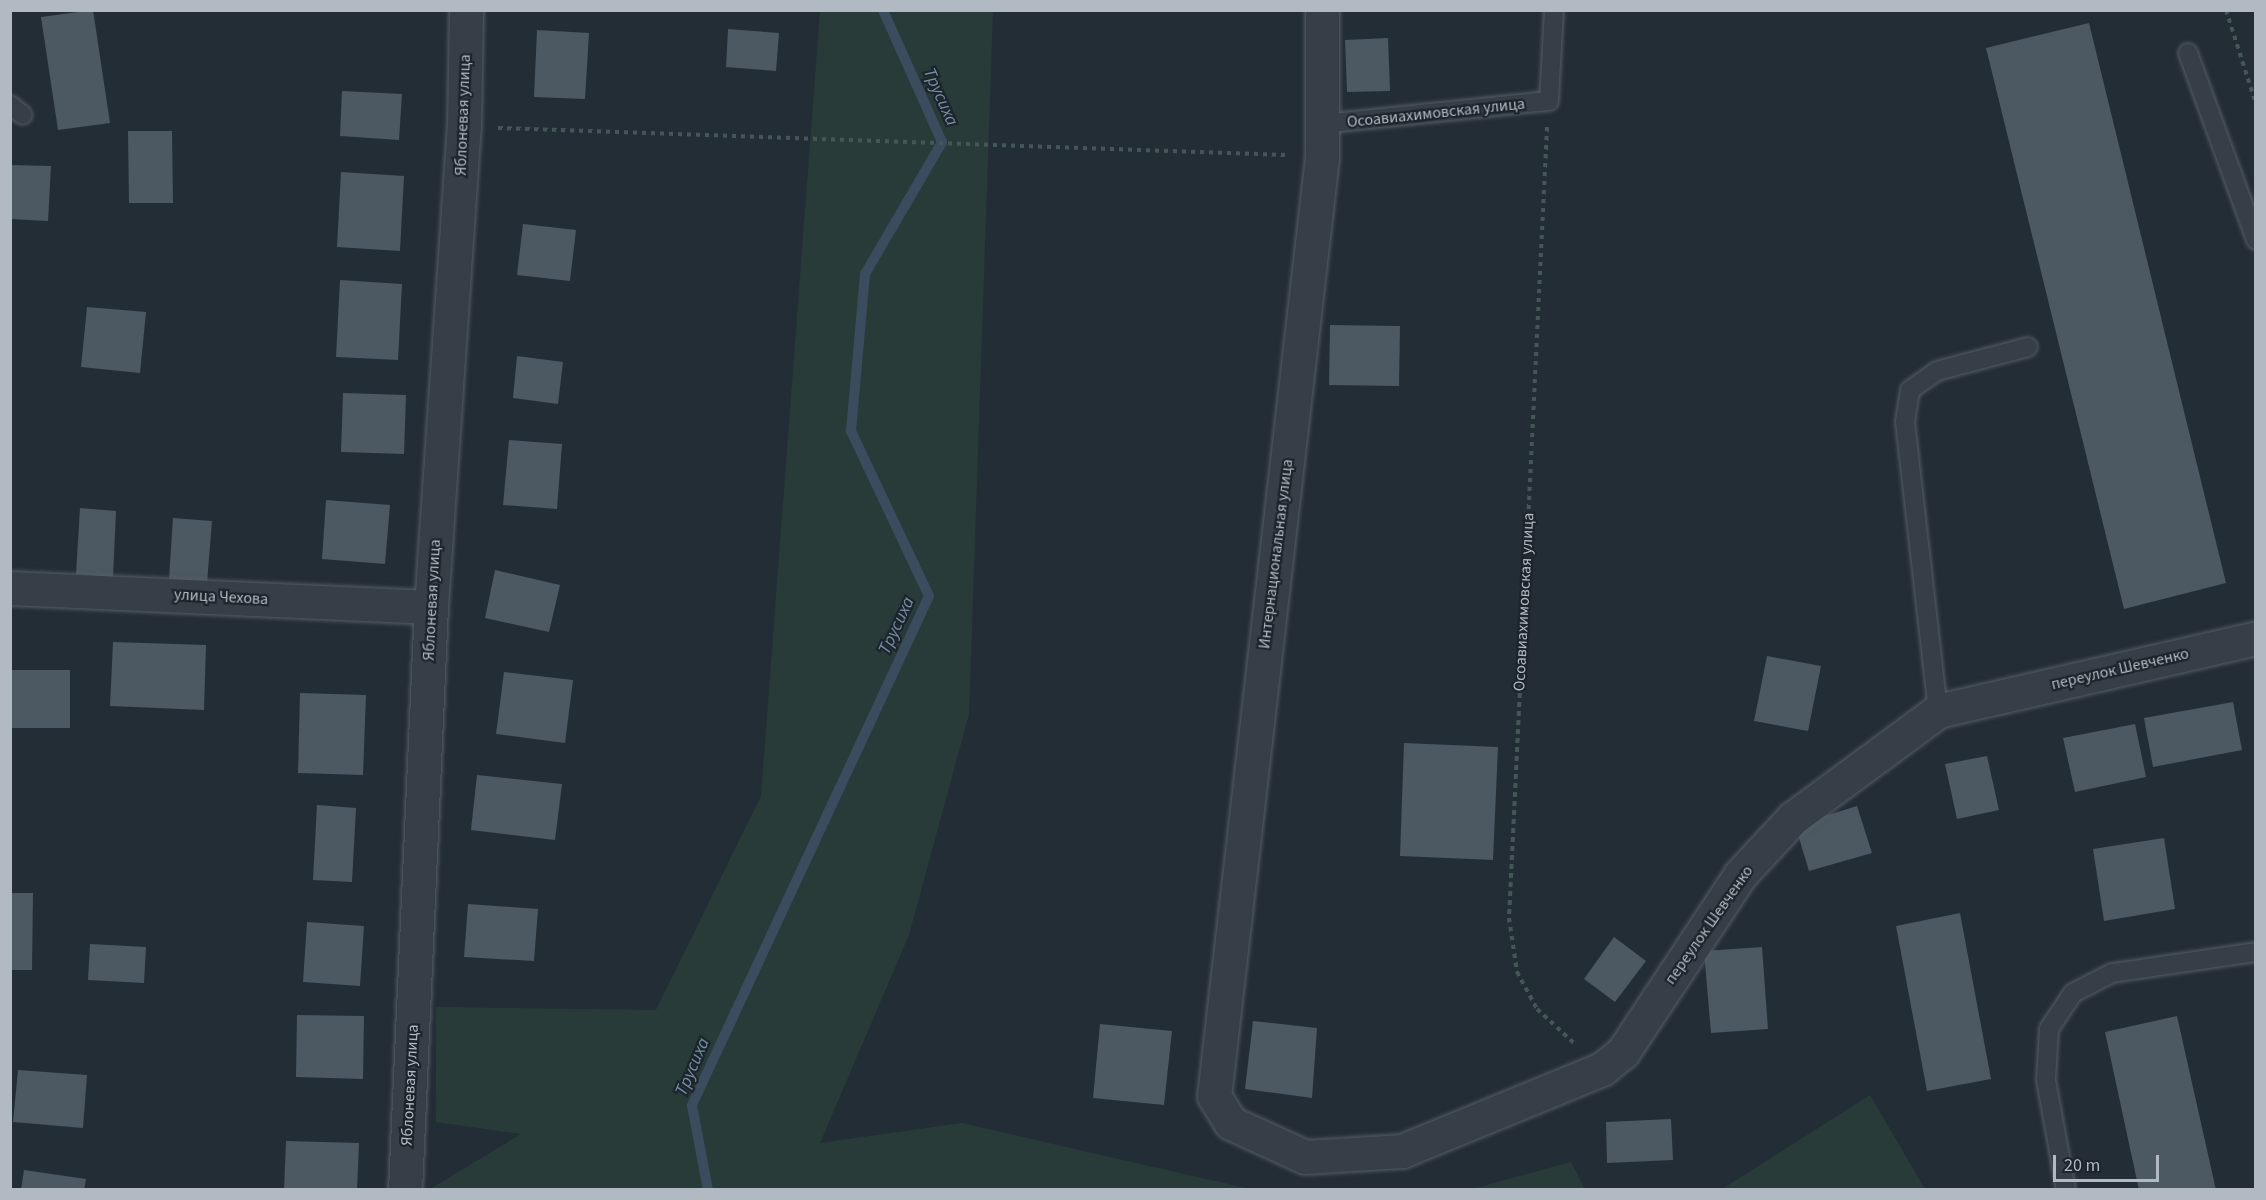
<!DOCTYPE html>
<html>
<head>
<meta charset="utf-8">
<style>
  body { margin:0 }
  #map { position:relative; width:2266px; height:1200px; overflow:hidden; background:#232d36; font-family:"Source Sans 3",sans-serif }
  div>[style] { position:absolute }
  .green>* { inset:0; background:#283b39 }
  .stream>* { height:10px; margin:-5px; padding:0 5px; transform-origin:5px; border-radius:5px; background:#3a4c5e }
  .building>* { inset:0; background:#4c5862 }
  .path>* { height:4px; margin-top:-2px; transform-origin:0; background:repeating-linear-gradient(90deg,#455656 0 4.5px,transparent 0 9px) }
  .roads { filter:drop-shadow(0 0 2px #545d65) drop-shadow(0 0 2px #545d65) }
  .service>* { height:18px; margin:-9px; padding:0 9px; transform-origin:9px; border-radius:9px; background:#363f47 }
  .minor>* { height:33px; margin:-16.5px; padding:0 16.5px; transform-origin:16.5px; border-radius:16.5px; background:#363f47 }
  span { translate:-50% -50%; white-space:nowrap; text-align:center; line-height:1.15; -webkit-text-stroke:4.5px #1c242c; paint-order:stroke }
  .street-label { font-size:16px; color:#b1bac3 }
  .water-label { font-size:18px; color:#758da4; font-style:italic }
  .frame { position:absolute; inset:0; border:12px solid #b1bac3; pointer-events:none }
  .scale { position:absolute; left:2053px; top:1155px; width:106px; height:27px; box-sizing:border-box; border:3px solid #b1bac3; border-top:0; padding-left:8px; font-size:18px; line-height:21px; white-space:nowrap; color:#b1bac3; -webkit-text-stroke:4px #1c242c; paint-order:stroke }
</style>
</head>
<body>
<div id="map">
  <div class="green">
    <div style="clip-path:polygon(820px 11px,993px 11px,969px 714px,909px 935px,820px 1143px,962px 1123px,1250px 1189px,430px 1189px,521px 1134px,436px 1122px,436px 1007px,656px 1010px,761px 796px)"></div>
    <div style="clip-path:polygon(1870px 1095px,1925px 1189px,1722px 1189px)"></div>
    <div style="clip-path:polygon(1571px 1162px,1585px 1189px,1472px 1189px)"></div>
  </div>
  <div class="stream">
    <div style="left:708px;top:1190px;width:86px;rotate:-100.7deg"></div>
    <div style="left:692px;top:1105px;width:561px;rotate:-65.03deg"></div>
    <div style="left:929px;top:596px;width:183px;rotate:-115.3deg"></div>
    <div style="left:851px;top:431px;width:158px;rotate:-84.9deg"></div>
    <div style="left:865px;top:274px;width:153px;rotate:-59.7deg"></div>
    <div style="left:942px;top:142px;width:145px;rotate:-114.1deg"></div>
  </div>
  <div class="building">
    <div style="clip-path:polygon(93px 10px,110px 123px,58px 130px,41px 17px)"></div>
    <div style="clip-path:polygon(2089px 23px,2226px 583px,2124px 609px,1986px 48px)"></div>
    <div style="clip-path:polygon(728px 29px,779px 33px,776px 71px,726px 67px)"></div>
    <div style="clip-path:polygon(537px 30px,589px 33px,585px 99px,534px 97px)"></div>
    <div style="clip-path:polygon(1388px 38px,1390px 91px,1347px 92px,1345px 40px)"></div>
    <div style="clip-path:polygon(342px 91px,402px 94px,399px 140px,340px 136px)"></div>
    <div style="clip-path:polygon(128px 131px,172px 131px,173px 203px,129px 203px)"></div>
    <div style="clip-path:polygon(10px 165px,51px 166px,48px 221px,10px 219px)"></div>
    <div style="clip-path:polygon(341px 172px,404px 176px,400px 251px,337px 247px)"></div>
    <div style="clip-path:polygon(523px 224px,576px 230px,570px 281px,517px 275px)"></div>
    <div style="clip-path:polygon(340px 280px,402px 284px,398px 360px,336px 357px)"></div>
    <div style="clip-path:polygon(87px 307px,146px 312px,140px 373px,81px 367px)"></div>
    <div style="clip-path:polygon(1330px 325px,1400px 326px,1399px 386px,1329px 385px)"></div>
    <div style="clip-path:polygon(517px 356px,563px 362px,558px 404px,513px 398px)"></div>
    <div style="clip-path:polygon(343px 393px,406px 395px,404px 454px,341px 452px)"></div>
    <div style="clip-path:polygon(509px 440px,562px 444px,557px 509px,503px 505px)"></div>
    <div style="clip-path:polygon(326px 500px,390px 505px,385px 564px,322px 559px)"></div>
    <div style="clip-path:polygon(80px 508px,116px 511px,113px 577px,76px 574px)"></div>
    <div style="clip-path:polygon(173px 518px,212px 521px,207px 583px,169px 579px)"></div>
    <div style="clip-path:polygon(495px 570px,560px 585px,549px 632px,485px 618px)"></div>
    <div style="clip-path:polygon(113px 642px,206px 645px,204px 710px,110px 706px)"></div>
    <div style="clip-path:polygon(1767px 656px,1821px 666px,1808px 731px,1754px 721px)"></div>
    <div style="clip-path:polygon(10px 670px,70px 670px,70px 728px,10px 728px)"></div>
    <div style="clip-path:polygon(504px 672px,573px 680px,565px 743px,496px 734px)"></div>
    <div style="clip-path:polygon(300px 693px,366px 695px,363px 775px,298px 773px)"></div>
    <div style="clip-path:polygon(2233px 702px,2242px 750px,2153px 767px,2144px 718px)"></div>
    <div style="clip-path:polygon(2135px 724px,2146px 777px,2075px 792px,2063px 738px)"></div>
    <div style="clip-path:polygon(1404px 743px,1498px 747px,1493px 860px,1400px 856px)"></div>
    <div style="clip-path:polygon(1987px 756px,1999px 810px,1957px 819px,1945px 764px)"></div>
    <div style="clip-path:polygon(477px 775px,562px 784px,555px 840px,471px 830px)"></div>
    <div style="clip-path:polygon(317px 805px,356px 808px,352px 882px,313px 880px)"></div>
    <div style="clip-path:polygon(1857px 806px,1872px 853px,1809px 871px,1795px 825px)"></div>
    <div style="clip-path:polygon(2164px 838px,2175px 909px,2104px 921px,2093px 849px)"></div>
    <div style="clip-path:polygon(10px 893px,33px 893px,32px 970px,10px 970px)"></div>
    <div style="clip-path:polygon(468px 904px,538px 909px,534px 961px,464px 957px)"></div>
    <div style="clip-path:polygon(1960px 913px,1991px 1079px,1927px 1091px,1896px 926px)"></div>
    <div style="clip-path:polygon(307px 922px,364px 926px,360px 986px,303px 982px)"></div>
    <div style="clip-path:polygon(1614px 937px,1646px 961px,1615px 1002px,1584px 979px)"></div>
    <div style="clip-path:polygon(90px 944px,146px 947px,144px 983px,88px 980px)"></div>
    <div style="clip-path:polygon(1762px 947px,1768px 1029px,1711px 1033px,1704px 951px)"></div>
    <div style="clip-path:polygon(297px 1015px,364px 1016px,363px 1079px,296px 1077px)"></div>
    <div style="clip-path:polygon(2177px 1016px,2216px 1190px,2139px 1190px,2105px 1032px)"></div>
    <div style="clip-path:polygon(1253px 1021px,1317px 1028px,1312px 1098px,1245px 1089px)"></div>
    <div style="clip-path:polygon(1100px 1024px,1172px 1031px,1164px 1105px,1093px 1098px)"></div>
    <div style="clip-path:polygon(18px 1070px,87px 1075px,83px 1128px,13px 1122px)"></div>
    <div style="clip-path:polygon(1671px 1119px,1673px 1160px,1607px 1163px,1606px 1122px)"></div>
    <div style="clip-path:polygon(286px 1141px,359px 1143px,357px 1190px,284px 1190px)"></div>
    <div style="clip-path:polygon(24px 1170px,86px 1179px,84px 1190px,21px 1190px)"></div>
  </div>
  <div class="path">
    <div style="left:2226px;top:10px;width:99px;rotate:72.3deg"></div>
    <div style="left:1547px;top:127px;width:792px;rotate:92.75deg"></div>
    <div style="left:1509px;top:918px;width:55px;rotate:81.6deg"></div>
    <div style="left:1517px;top:972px;width:42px;rotate:61.6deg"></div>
    <div style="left:1537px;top:1009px;width:52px;rotate:42.6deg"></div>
    <div style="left:498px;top:128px;width:790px;rotate:1.96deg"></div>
  </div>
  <div class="roads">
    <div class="service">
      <div style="left:2188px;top:53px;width:199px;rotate:70deg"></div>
      <div style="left:10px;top:105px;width:16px;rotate:38deg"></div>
      <div style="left:1322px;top:124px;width:228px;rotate:-5.8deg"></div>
      <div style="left:1549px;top:101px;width:91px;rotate:-86.9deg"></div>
      <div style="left:1938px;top:711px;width:291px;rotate:-96.5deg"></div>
      <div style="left:1905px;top:422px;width:32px;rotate:-81deg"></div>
      <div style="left:1910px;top:390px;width:33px;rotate:-35deg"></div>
      <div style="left:1937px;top:371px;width:94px;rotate:-14.8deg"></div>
      <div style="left:2066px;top:1190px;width:112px;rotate:-100.3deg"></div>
      <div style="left:2046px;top:1080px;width:51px;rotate:-86.6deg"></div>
      <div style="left:2049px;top:1029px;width:43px;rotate:-56.3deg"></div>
      <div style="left:2073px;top:993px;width:44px;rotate:-27.1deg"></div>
      <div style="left:2112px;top:973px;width:146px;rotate:-8.3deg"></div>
    </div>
    <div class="minor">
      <div style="left:1322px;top:10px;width:147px;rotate:90deg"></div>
      <div style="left:1322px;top:157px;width:945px;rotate:96.56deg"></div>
      <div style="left:1214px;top:1096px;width:32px;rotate:58deg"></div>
      <div style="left:1231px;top:1123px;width:81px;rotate:24.7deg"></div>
      <div style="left:1305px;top:1157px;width:97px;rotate:-3.5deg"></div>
      <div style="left:1402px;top:1151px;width:216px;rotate:-22.3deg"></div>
      <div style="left:1602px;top:1069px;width:27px;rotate:-39deg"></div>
      <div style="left:1623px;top:1052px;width:212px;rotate:-56.5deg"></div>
      <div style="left:1740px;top:875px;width:78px;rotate:-47.1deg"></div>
      <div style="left:1793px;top:818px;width:180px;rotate:-36.4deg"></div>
      <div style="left:1938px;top:711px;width:326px;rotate:-12.9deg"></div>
      <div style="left:10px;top:588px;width:421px;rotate:2.6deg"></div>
      <div style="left:405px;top:1190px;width:584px;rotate:-87.45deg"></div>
      <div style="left:431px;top:607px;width:481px;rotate:-86.1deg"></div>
      <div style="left:464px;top:127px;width:117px;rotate:-89deg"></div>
    </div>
  </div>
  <div class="street-label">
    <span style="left:1436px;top:113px;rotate:-6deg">Осоавиахимовская улица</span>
    <span style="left:463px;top:115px;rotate:-88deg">Яблоневая улица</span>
    <span style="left:1276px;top:554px;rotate:-83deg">Интернациональная улица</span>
    <span style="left:221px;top:597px;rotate:3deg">улица Чехова</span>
    <span style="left:432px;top:600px;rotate:-87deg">Яблоневая улица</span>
    <span style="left:1524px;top:602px;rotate:-87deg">Осоавиахимовская улица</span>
    <span style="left:2120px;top:669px;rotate:-13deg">переулок Шевченко</span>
    <span style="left:1709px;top:925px;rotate:-55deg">переулок Шевченко</span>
    <span style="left:410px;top:1085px;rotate:-87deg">Яблоневая улица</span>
  </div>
  <div class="water-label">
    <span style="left:940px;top:97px;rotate:66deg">Трусиха</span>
    <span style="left:897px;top:626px;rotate:-65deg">Трусиха</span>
    <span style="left:693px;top:1067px;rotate:-67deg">Трусиха</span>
  </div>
  <div class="frame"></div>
  <div class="scale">20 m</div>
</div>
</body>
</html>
